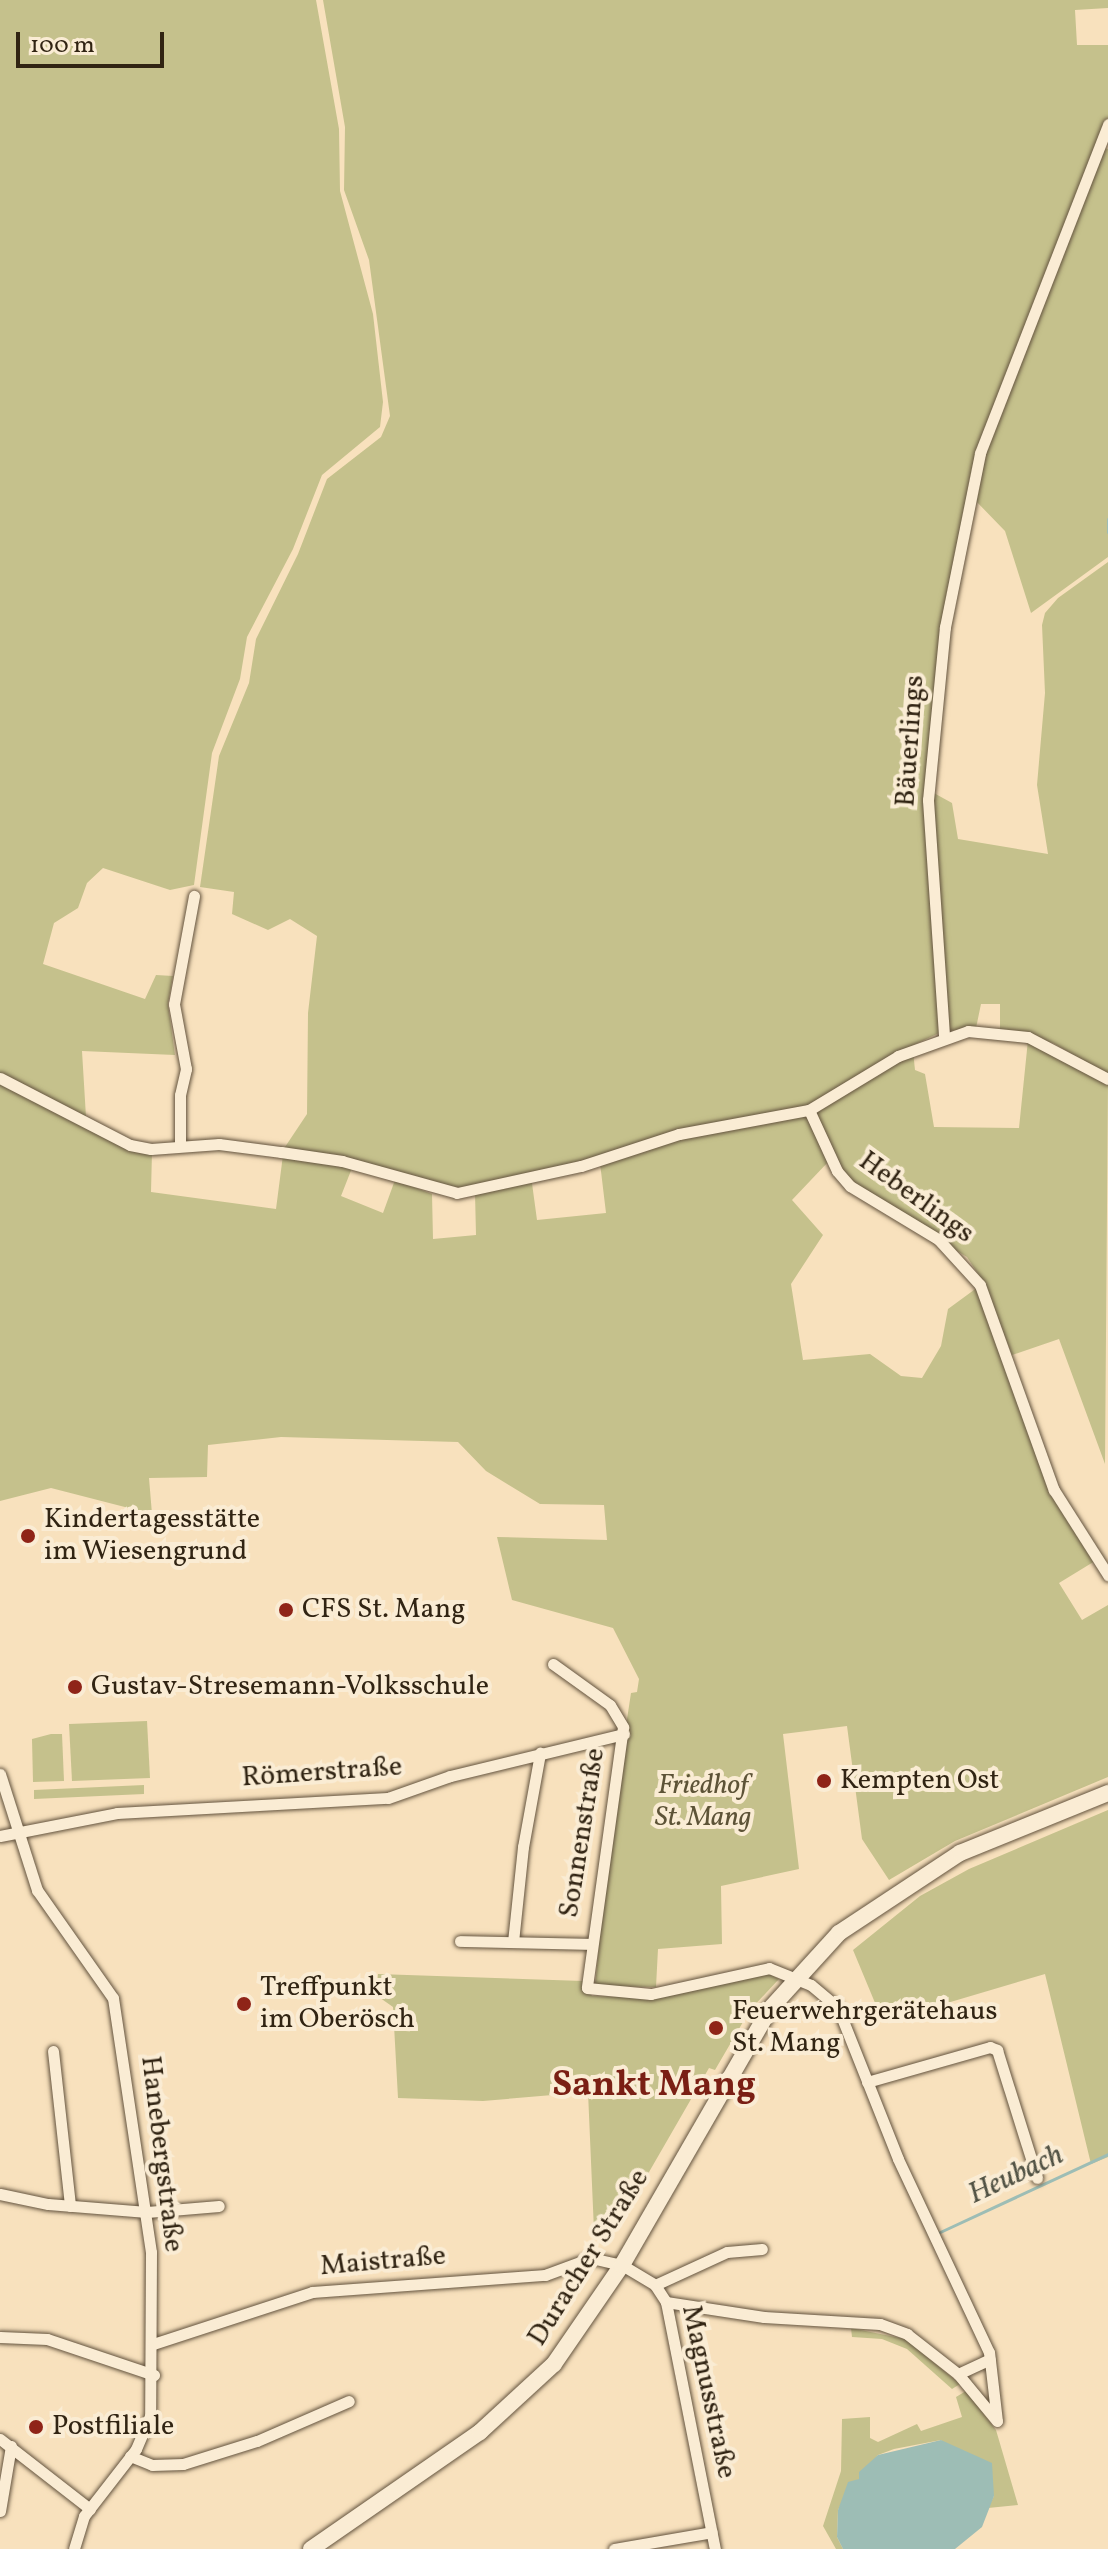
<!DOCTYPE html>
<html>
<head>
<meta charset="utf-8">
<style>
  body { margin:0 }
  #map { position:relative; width:1108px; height:2549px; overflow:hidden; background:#f8e1bd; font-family:Vollkorn,serif }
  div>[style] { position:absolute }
  .green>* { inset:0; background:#c5c18c }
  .water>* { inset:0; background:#9dbdb5 }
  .stream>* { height:3px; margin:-1.5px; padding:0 1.5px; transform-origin:1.5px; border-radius:1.5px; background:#9dbdb5 }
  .roads { filter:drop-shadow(0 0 2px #63533e) drop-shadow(0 0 2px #63533e) }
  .minor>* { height:11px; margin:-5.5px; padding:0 5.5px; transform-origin:5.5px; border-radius:5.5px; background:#faecd4 }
  .secondary>* { height:16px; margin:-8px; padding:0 8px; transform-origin:8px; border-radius:8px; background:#faecd4 }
  .dots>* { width:22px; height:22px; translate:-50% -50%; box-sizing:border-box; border:4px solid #faecd4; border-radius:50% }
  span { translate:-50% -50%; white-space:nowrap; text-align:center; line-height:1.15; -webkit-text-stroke:8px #faecd4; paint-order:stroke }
  .street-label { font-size:28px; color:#312413 }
  .poi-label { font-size:28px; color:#312413 }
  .left { translate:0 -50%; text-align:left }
  .park-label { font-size:28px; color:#5d5337; font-style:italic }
  .water-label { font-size:30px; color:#515244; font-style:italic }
  .district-label { font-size:36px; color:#7a1f14; font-weight:700 }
  .scale { position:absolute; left:16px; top:32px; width:148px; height:36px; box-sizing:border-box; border:4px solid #312413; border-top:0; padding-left:10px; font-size:24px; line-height:28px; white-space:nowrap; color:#312413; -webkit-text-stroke:6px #faecd4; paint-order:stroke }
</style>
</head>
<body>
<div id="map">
  <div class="green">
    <div style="clip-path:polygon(0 0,316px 0,339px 129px,340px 191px,373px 314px,383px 402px,380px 427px,322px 475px,293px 549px,247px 637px,240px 679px,212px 753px,194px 885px,170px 890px,103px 868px,87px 883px,78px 908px,54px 923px,43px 964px,145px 999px,156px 975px,173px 976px,168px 1004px,175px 1055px,82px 1051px,86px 1117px,0 1073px)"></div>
    <div style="clip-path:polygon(323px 0,1108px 0,1108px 8px,1075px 10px,1077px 45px,1108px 45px,1108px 118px,977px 452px,942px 623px,929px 737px,941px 1032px,897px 1053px,809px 1107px,457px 1190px,285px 1147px,307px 1114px,308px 1013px,317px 936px,290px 919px,268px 930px,232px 914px,234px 892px,200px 887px,219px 756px,249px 683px,256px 639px,298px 554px,327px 479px,381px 437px,390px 416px,369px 260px,344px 190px,345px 127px)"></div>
    <div style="clip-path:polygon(1101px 147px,1108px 149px,1108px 557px,1031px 613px,1005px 531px,973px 498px,984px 455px)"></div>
    <div style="clip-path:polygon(1108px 562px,1108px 1075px,1053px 1043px,1000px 1029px,1000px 1004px,981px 1004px,976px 1028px,947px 1031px,932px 792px,952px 803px,958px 839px,1048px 854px,1037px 785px,1045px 693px,1042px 625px,1045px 613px,1058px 598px)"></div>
    <div style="clip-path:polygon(1028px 1040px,1108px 1082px,1105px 1464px,1059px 1339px,1012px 1355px,984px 1283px,967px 1257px,870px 1199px,839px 1169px,813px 1112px,913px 1051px,915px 1070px,925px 1074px,934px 1127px,1019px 1128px)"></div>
    <div style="clip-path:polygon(0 1082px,152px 1152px,151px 1192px,276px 1209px,283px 1155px,352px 1168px,341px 1196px,383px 1213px,395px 1180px,432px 1194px,433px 1239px,476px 1235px,475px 1193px,531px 1176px,537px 1220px,606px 1213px,600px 1163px,679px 1137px,806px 1114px,829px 1161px,792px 1200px,823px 1235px,791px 1284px,803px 1360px,870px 1354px,901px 1376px,922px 1378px,941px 1346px,948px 1309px,978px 1287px,1050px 1493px,1095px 1561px,1059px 1583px,1082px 1620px,1108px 1605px,1108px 1777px,955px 1841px,889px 1880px,862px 1839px,847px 1726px,783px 1734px,799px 1869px,721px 1886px,722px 1944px,658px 1949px,656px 1987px,595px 1986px,611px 1824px,631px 1693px,637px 1692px,639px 1679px,613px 1628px,512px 1600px,497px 1537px,607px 1540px,604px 1505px,540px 1504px,486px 1471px,458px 1442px,281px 1437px,208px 1445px,207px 1477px,149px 1478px,152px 1514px,51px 1488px,0 1501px)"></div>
    <div style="clip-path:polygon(147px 1721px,150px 1778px,72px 1781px,69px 1724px)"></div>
    <div style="clip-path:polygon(51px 1734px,62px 1734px,64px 1781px,33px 1782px,32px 1739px)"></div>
    <div style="clip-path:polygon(144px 1785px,144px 1794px,34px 1799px,34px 1790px)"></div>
    <div style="clip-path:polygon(1108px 1810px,1108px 2157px,1091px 2164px,1045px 1974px,883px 2022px,853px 1950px,920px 1896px,969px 1869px)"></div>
    <div style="clip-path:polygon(765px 1972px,779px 1979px,750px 2010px,715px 2070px,709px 2068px,615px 2231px,594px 2231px,588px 2092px,483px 2101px,398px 2098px,393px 2007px,376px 1995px,378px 1974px,583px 1981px,592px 1996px,651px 1998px)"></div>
    <div style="clip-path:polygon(851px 2328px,905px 2339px,960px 2384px,952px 2389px,907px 2349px,882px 2339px,852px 2337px)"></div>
    <div style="clip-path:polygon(966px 2391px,996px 2430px,1018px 2505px,988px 2508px,994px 2496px,941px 2440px,894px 2449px,878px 2455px,845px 2497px,838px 2510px,837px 2537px,843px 2549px,836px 2549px,823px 2526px,841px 2471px,842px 2419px,870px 2417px,870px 2438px,878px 2442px,917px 2424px,921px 2431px,962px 2417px,956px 2397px)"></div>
  </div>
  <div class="water">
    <div style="clip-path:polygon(941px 2440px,992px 2463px,994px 2496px,982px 2527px,955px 2549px,843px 2549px,837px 2537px,838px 2510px,848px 2482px,859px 2479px,859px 2472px,878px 2455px)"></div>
  </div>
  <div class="stream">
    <div style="left:1108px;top:519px;width:13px;rotate:90deg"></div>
    <div style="left:940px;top:2232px;width:185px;rotate:-24.9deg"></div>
  </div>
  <div class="roads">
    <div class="minor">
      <div style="left:944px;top:1035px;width:236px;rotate:-93.9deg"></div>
      <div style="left:928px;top:800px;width:174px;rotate:-84.4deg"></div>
      <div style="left:945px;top:627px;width:177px;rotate:-78.6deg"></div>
      <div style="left:980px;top:453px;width:353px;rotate:-68.7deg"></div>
      <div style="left:0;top:1078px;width:146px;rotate:27.3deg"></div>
      <div style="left:130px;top:1145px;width:21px;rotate:11deg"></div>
      <div style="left:151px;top:1149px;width:68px;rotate:-4.2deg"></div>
      <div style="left:219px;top:1144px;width:63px;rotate:7.4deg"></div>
      <div style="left:281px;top:1152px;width:62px;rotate:8.4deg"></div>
      <div style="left:342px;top:1161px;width:119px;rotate:15.5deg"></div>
      <div style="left:457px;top:1193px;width:127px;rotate:-12.3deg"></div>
      <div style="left:581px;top:1166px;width:103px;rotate:-18.1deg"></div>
      <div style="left:679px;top:1134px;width:132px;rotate:-10.5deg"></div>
      <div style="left:809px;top:1110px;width:104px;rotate:-31.2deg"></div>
      <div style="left:898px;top:1056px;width:74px;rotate:-19.7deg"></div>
      <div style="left:968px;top:1031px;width:60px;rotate:5.7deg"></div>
      <div style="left:1028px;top:1037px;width:90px;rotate:27.7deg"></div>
      <div style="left:809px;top:1110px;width:67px;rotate:65.3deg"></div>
      <div style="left:837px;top:1171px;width:20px;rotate:49deg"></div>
      <div style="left:850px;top:1186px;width:103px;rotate:31.1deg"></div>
      <div style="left:938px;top:1239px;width:62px;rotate:47.6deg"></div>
      <div style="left:980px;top:1285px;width:218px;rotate:70.2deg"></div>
      <div style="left:1054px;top:1490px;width:101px;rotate:57.6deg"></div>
      <div style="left:180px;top:1146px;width:51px;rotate:-90deg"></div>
      <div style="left:180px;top:1095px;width:27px;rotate:-77deg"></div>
      <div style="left:186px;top:1069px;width:66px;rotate:-100.5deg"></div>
      <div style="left:174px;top:1004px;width:110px;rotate:-79.5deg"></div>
      <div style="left:553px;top:1664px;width:70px;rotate:35.7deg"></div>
      <div style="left:610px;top:1705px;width:26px;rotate:59deg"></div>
      <div style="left:623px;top:1727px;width:263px;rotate:97.9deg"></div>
      <div style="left:587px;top:1988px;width:64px;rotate:5.4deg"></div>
      <div style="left:651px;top:1994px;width:121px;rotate:-12.4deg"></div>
      <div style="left:769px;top:1968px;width:45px;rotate:22deg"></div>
      <div style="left:811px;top:1985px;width:35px;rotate:40deg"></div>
      <div style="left:838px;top:2008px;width:162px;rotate:68.3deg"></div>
      <div style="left:898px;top:2159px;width:213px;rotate:64.8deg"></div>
      <div style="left:989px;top:2352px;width:69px;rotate:83.4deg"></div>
      <div style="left:0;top:1774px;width:122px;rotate:72.3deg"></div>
      <div style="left:37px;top:1890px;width:132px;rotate:54.9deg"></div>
      <div style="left:113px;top:1998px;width:257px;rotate:81.5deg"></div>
      <div style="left:151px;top:2252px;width:164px;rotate:90.3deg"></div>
      <div style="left:150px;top:2416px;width:36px;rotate:113deg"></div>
      <div style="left:136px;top:2449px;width:85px;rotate:127.8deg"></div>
      <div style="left:84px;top:2516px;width:34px;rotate:107deg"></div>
      <div style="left:0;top:1836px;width:119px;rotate:-11.1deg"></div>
      <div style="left:117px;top:1813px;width:271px;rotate:-3.2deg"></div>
      <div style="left:388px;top:1798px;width:66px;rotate:-19.5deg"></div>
      <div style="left:450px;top:1776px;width:179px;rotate:-13.6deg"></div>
      <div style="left:460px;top:1941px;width:129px;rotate:1.3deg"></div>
      <div style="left:513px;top:1942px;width:96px;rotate:-84deg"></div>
      <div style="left:523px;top:1847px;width:96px;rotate:-79.7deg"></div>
      <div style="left:53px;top:2051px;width:156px;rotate:83.7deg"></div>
      <div style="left:867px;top:2082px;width:128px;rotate:-15.9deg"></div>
      <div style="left:990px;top:2047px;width:8px;rotate:23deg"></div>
      <div style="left:997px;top:2050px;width:134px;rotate:72.6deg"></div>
      <div style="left:0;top:2194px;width:49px;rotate:11.8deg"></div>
      <div style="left:48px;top:2204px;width:99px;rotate:4.6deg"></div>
      <div style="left:147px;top:2212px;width:72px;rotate:-4.8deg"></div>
      <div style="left:655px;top:2285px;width:79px;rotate:-24.6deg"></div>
      <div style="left:727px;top:2252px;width:35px;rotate:-5deg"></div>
      <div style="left:666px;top:2302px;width:99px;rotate:8.7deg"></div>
      <div style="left:764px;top:2317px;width:116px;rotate:3.5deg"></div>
      <div style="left:880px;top:2324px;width:29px;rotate:20deg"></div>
      <div style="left:907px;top:2334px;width:65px;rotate:38.1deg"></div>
      <div style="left:958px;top:2374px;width:61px;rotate:50.3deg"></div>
      <div style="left:0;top:2337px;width:47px;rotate:2.4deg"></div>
      <div style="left:47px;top:2339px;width:113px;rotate:18.6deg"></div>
      <div style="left:153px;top:2344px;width:167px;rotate:-18.1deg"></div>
      <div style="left:312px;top:2292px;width:234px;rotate:-4.2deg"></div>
      <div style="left:545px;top:2275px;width:49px;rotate:-20.3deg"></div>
      <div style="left:591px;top:2258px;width:32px;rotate:13deg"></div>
      <div style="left:622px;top:2265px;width:39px;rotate:31deg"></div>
      <div style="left:655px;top:2285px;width:20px;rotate:57deg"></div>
      <div style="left:666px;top:2302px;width:252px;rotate:78.8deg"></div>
      <div style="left:958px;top:2374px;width:35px;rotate:-25deg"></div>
      <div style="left:0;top:2439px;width:114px;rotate:37.9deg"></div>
      <div style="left:130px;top:2456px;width:24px;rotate:22deg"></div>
      <div style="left:152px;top:2465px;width:31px;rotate:-2deg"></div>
      <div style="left:183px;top:2464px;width:77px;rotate:-17.3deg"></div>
      <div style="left:257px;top:2441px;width:100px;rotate:-23.5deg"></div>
      <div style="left:0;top:2511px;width:66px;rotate:-80.4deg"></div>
      <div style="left:614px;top:2549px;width:99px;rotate:-9.8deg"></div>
    </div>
    <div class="secondary">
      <div style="left:311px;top:2549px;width:206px;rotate:-34.7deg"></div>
      <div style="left:480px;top:2432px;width:100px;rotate:-42.6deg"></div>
      <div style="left:554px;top:2364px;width:120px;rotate:-55.5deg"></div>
      <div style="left:622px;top:2265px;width:294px;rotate:-60deg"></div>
      <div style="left:769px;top:2010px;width:104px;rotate:-47.7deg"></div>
      <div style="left:839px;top:1933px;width:145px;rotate:-33.5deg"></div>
      <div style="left:960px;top:1853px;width:160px;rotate:-22.1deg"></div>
    </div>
  </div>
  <div class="dots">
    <div style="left:28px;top:1536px;background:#8f2418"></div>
    <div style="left:286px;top:1610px;background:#8f2418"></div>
    <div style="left:75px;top:1687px;background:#8f2418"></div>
    <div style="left:824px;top:1781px;background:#8f2418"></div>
    <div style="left:244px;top:2004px;background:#8f2418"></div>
    <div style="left:716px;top:2028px;background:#8f2418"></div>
    <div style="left:36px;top:2427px;background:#8f2418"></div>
  </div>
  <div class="street-label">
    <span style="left:911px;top:741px;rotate:-86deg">Bäuerlings</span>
    <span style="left:916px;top:1198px;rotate:36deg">Heberlings</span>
    <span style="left:322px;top:1773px;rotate:-4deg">Römerstraße</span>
    <span style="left:583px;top:1833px;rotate:-81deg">Sonnenstraße</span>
    <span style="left:161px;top:2154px;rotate:83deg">Hanebergstraße</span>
    <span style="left:589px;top:2258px;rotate:-58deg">Duracher Straße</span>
    <span style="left:383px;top:2262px;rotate:-5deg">Maistraße</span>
    <span style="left:708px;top:2392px;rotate:78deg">Magnusstraße</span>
  </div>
  <div class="poi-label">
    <span class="left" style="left:44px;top:1536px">Kindertagesstätte<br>im Wiesengrund</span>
    <span class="left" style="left:302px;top:1610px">CFS St. Mang</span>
    <span class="left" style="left:91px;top:1687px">Gustav-Stresemann-Volksschule</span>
    <span class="left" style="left:840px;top:1781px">Kempten Ost</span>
    <span class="left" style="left:260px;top:2004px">Treffpunkt<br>im Oberösch</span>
    <span class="left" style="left:732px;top:2028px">Feuerwehrgerätehaus<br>St. Mang</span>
    <span class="left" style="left:52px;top:2427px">Postfiliale</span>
  </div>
  <div class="park-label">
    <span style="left:703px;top:1802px">Friedhof<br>St. Mang</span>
  </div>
  <div class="water-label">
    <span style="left:1016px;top:2175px;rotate:-25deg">Heubach</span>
  </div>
  <div class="district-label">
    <span style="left:654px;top:2087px">Sankt Mang</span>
  </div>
  <div class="scale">100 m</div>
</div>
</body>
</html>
